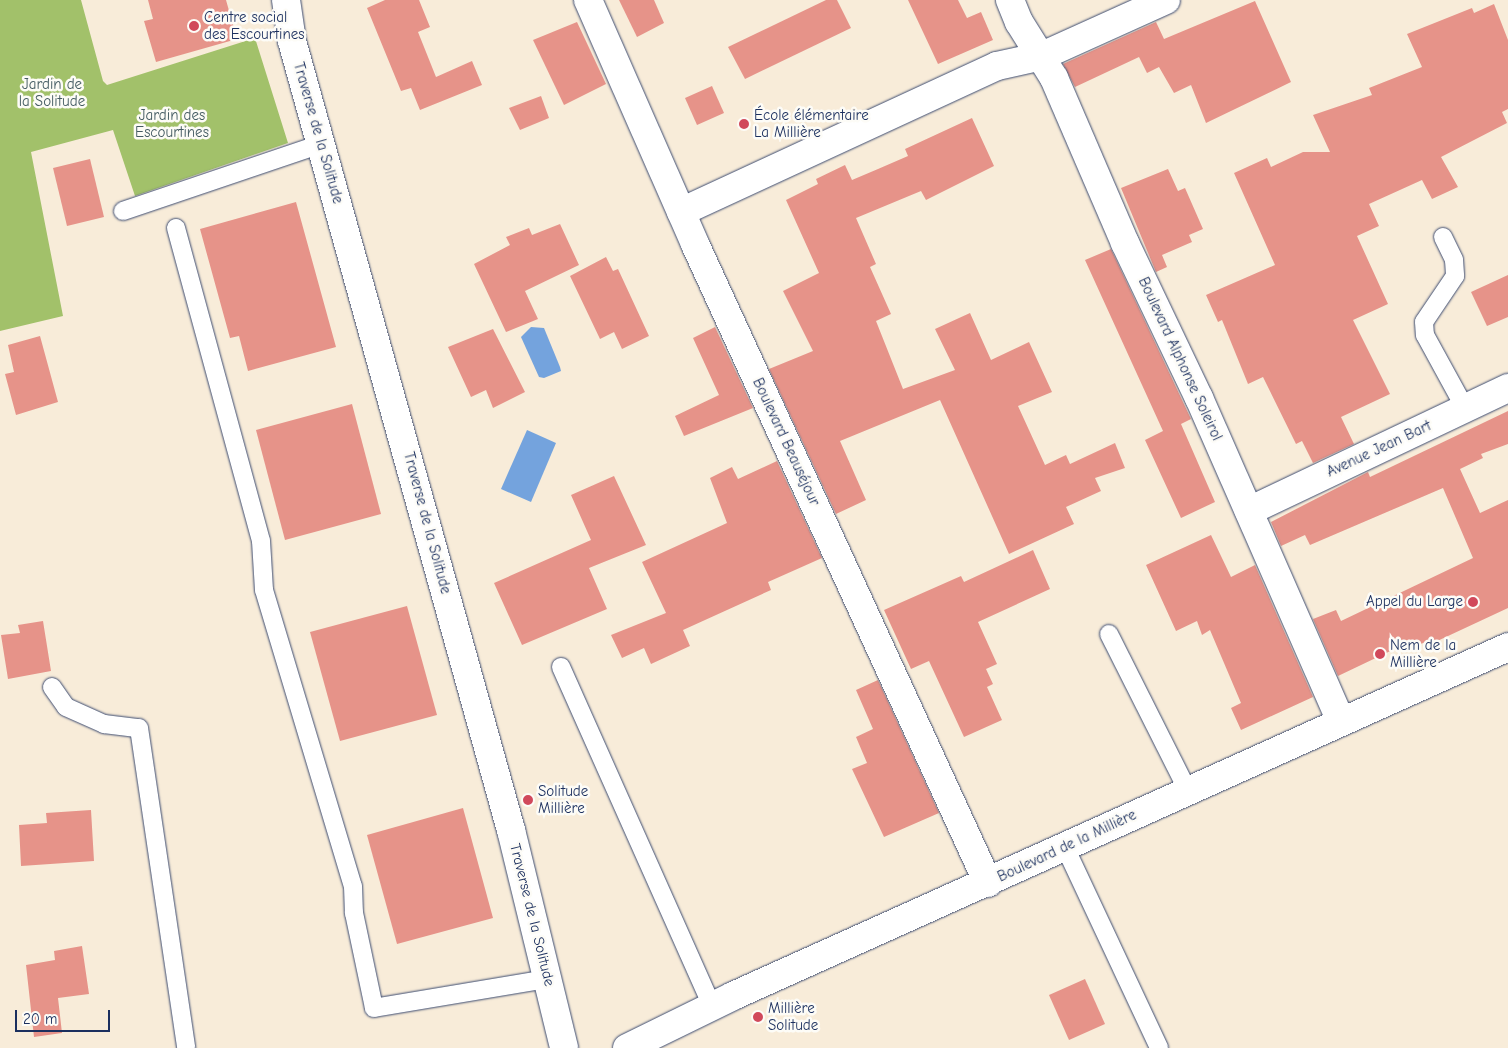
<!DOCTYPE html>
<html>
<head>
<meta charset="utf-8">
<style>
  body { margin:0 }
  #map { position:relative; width:1508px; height:1048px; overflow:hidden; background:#f8ecd9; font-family:"Comic Neue",sans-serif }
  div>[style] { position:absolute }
  .green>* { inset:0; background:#a2c16a }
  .water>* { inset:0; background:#74a3dd }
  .building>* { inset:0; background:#e69389 }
  .roads { filter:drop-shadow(0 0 1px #3c4b70) drop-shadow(0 0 1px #3c4b70) }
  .service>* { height:18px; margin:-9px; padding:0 9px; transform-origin:9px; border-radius:9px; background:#fff }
  .minor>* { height:28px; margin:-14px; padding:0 14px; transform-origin:14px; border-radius:14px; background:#fff }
  .secondary>* { height:28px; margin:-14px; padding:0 14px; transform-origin:14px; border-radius:14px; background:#fff }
  .dots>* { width:14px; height:14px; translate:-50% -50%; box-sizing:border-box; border:2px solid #fdfcf7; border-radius:50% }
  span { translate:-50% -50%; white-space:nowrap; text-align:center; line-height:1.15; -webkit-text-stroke:5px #fdfcf7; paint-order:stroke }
  .poi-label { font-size:15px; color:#1b2f5e }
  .left { translate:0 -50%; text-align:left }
  .right { translate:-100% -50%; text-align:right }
  .park-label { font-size:15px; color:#445b62 }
  .street-label { font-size:15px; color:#1b2f5e }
  .scale { position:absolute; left:15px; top:1010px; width:95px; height:22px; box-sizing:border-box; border:2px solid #1b2f5e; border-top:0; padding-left:6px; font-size:15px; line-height:18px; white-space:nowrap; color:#1b2f5e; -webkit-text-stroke:4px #fdfcf7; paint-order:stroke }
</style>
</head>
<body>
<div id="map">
  <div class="green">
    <div style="clip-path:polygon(0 0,81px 0,103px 81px,107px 85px,255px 38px,288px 143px,135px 196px,113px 130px,31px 152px,63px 316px,0 331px)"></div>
  </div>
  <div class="water">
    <div style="clip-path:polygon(531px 327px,544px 328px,560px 367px,561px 371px,544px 378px,539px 377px,521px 337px)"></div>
    <div style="clip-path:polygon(527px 430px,556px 443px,531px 502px,501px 489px)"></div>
  </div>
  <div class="building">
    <div style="clip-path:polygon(148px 0,226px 0,237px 39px,156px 62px,144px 21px,153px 19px)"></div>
    <div style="clip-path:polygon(385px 0,419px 0,430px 27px,418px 32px,436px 77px,472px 61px,482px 85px,420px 110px,411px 88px,401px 91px,367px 8px)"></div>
    <div style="clip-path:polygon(619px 0,654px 0,664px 23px,637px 37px)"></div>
    <div style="clip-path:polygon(826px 0,837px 0,851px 28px,745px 79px,728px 47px)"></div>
    <div style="clip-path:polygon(908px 0,958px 0,967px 18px,981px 12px,993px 40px,938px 64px)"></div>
    <div style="clip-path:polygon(1255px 1px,1291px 82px,1206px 123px,1191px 85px,1174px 93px,1159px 67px,1147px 73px,1139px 57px,1075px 87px,1063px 64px,1156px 22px,1164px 39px)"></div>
    <div style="clip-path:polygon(1494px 4px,1508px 40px,1508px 109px,1502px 112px,1507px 123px,1441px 157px,1458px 187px,1432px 199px,1422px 180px,1369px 204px,1379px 226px,1357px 236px,1388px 304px,1353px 320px,1390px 394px,1341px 417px,1354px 444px,1313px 463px,1302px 441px,1296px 444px,1263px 377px,1248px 384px,1222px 320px,1218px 322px,1206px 295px,1275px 265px,1234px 173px,1267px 158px,1271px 167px,1303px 152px,1330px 152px,1313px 115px,1372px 95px,1369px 88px,1422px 67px,1407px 34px,1472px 8px,1474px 13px)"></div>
    <div style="clip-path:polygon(577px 22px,606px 84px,564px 105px,533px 40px)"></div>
    <div style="clip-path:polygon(712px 86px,724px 113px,697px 125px,685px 98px)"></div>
    <div style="clip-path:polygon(541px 96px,549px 118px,520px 130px,509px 108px)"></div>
    <div style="clip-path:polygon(972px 118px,994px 166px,926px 200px,921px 191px,856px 218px,876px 264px,870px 267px,891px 314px,876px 321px,903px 389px,955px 370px,935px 329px,970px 313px,991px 360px,1029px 342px,1052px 392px,1018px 406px,1045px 465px,1066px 455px,1070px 464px,1115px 443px,1125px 468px,1095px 478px,1101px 491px,1066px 507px,1074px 524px,1009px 554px,940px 400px,840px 441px,866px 500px,836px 514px,769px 369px,813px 351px,783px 291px,819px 273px,786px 200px,818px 184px,816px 179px,845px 165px,852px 180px,878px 169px,908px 156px,905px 149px)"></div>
    <div style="clip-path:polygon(90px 159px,104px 217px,67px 226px,53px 168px)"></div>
    <div style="clip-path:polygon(1168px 169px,1178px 191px,1185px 188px,1203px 229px,1189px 235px,1192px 242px,1162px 255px,1167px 267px,1156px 272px,1121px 188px)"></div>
    <div style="clip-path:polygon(296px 202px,336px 347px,248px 371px,239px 336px,230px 338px,200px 229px)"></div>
    <div style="clip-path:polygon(560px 224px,579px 265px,525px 291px,538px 319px,506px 332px,474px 264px,510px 245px,506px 237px,529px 228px,532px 235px)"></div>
    <div style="clip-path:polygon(1111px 249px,1191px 419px,1181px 424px,1215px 502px,1181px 518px,1145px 440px,1163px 431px,1085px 260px)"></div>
    <div style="clip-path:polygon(606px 257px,613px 271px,618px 269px,649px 336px,622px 349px,614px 332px,600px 339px,570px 276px)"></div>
    <div style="clip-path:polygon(1508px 275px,1508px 317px,1487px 326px,1471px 292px)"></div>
    <div style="clip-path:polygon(715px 327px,753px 408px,684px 436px,675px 416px,719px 395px,693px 338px)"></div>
    <div style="clip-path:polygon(493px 329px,525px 392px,493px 408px,486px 390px,471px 397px,448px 347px)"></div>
    <div style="clip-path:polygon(40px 336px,58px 402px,16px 415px,5px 374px,14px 372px,8px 345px)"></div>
    <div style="clip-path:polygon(352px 404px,381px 514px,285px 540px,256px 430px)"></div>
    <div style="clip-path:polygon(1508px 411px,1508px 444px,1481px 454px,1483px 458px,1460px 469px,1480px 513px,1508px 500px,1508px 608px,1433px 643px,1431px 640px,1405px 650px,1403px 645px,1338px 676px,1313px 619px,1336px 610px,1341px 621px,1473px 558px,1443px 488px,1310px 545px,1305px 535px,1281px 546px,1271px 522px,1368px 472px,1370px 477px)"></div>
    <div style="clip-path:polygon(777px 461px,822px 558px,768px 582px,771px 590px,683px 630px,690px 646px,651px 664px,644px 648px,622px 658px,611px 635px,666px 613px,642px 562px,727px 523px,710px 478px,732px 467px,738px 479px)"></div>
    <div style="clip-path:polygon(614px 476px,646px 545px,589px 568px,607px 609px,522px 645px,494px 583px,591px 540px,571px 495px)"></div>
    <div style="clip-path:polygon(1211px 535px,1231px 577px,1255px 565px,1313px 697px,1241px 730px,1231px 708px,1241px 703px,1210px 630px,1202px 635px,1197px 621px,1176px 631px,1146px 565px)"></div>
    <div style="clip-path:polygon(1033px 550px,1050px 589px,978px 622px,997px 664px,986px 669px,993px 684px,987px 687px,1002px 720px,964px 737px,929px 661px,911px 669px,884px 610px,961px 576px,964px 582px)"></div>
    <div style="clip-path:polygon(407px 606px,437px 715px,340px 741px,310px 632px)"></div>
    <div style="clip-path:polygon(43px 621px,51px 671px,8px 679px,1px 635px,20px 633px,18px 625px)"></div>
    <div style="clip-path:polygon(878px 680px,939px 813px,884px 837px,852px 769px,867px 763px,856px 737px,873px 729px,856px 690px)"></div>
    <div style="clip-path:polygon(463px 808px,493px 918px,397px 944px,367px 835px)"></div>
    <div style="clip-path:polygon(91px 810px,94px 861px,21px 866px,19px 825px,47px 823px,46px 813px)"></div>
    <div style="clip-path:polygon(82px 946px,89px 994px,58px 998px,62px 1033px,34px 1037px,26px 965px,55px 960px,54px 951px)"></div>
    <div style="clip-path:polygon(1085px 979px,1105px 1024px,1069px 1040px,1049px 995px)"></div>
  </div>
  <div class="roads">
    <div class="service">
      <div style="left:123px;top:211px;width:209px;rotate:-18.7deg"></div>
      <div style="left:176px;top:228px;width:324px;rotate:74.8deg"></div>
      <div style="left:261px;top:541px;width:49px;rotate:86.5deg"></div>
      <div style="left:264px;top:590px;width:309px;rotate:73.3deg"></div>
      <div style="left:353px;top:886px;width:27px;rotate:88deg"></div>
      <div style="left:354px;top:913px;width:97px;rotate:78.1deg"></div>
      <div style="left:374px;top:1008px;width:176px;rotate:-9.5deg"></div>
      <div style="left:1443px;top:237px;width:25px;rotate:64deg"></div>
      <div style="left:1454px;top:260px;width:16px;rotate:86deg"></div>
      <div style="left:1455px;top:276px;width:55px;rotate:124deg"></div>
      <div style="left:1424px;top:322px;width:13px;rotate:86deg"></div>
      <div style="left:1425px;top:335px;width:83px;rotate:61.3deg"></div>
      <div style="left:1109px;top:634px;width:176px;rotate:63.3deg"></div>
      <div style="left:561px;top:667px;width:371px;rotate:66deg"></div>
      <div style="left:52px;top:687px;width:24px;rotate:55deg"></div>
      <div style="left:66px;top:707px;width:42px;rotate:24.1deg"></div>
      <div style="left:104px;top:724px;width:35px;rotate:7deg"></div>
      <div style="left:139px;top:728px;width:323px;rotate:81.6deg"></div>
      <div style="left:1065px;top:847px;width:222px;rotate:64.9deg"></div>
    </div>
    <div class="minor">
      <div style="left:286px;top:0;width:41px;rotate:81.7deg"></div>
      <div style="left:292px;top:41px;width:819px;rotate:74.49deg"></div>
      <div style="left:511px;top:830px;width:224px;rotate:76.3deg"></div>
      <div style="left:588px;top:0;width:266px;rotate:66.3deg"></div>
      <div style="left:695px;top:244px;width:703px;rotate:65.37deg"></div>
      <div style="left:1010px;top:0;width:24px;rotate:68deg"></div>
      <div style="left:1019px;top:22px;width:66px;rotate:58deg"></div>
      <div style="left:1054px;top:78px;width:180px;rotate:66.7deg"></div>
      <div style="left:1125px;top:243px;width:172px;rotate:64.5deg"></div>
      <div style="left:1199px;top:398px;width:353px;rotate:66.3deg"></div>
      <div style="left:681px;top:212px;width:348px;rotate:-24.8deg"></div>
      <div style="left:997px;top:66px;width:46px;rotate:-12.5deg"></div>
      <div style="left:1042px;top:56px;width:136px;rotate:-24.3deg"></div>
      <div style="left:1249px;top:511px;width:287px;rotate:-25.4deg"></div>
    </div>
    <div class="secondary">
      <div style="left:627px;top:1048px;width:118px;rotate:-26.1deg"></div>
      <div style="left:733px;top:996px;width:850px;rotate:-24.24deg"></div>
    </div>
  </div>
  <div class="dots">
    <div style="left:194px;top:26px;background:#d1495b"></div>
    <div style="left:744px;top:124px;background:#d1495b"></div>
    <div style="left:1473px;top:602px;background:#d1495b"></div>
    <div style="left:1380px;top:654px;background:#d1495b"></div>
    <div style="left:528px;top:800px;background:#d1495b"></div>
    <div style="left:758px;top:1017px;background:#d1495b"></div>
  </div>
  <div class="poi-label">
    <span class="left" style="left:204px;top:26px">Centre social<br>des Escourtines</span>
    <span class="left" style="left:754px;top:124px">École élémentaire<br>La Millière</span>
    <span class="right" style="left:1463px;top:602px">Appel du Large</span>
    <span class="left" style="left:1390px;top:654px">Nem de la<br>Millière</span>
    <span class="left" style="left:538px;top:800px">Solitude<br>Millière</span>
    <span class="left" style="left:768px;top:1017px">Millière<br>Solitude</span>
  </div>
  <div class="park-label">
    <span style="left:52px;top:93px">Jardin de<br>la Solitude</span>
    <span style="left:172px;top:124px">Jardin des<br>Escourtines</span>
  </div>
  <div class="street-label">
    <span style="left:318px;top:133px;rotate:74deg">Traverse de la Solitude</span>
    <span style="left:1180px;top:359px;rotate:65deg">Boulevard Alphonse Soleirol</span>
    <span style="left:786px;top:442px;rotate:65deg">Boulevard Beauséjour</span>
    <span style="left:1379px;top:449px;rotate:-25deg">Avenue Jean Bart</span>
    <span style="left:427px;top:523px;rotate:75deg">Traverse de la Solitude</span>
    <span style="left:1067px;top:846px;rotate:-25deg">Boulevard de la Millière</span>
    <span style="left:532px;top:915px;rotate:76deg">Traverse de la Solitude</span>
  </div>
  <div class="scale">20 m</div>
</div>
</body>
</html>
